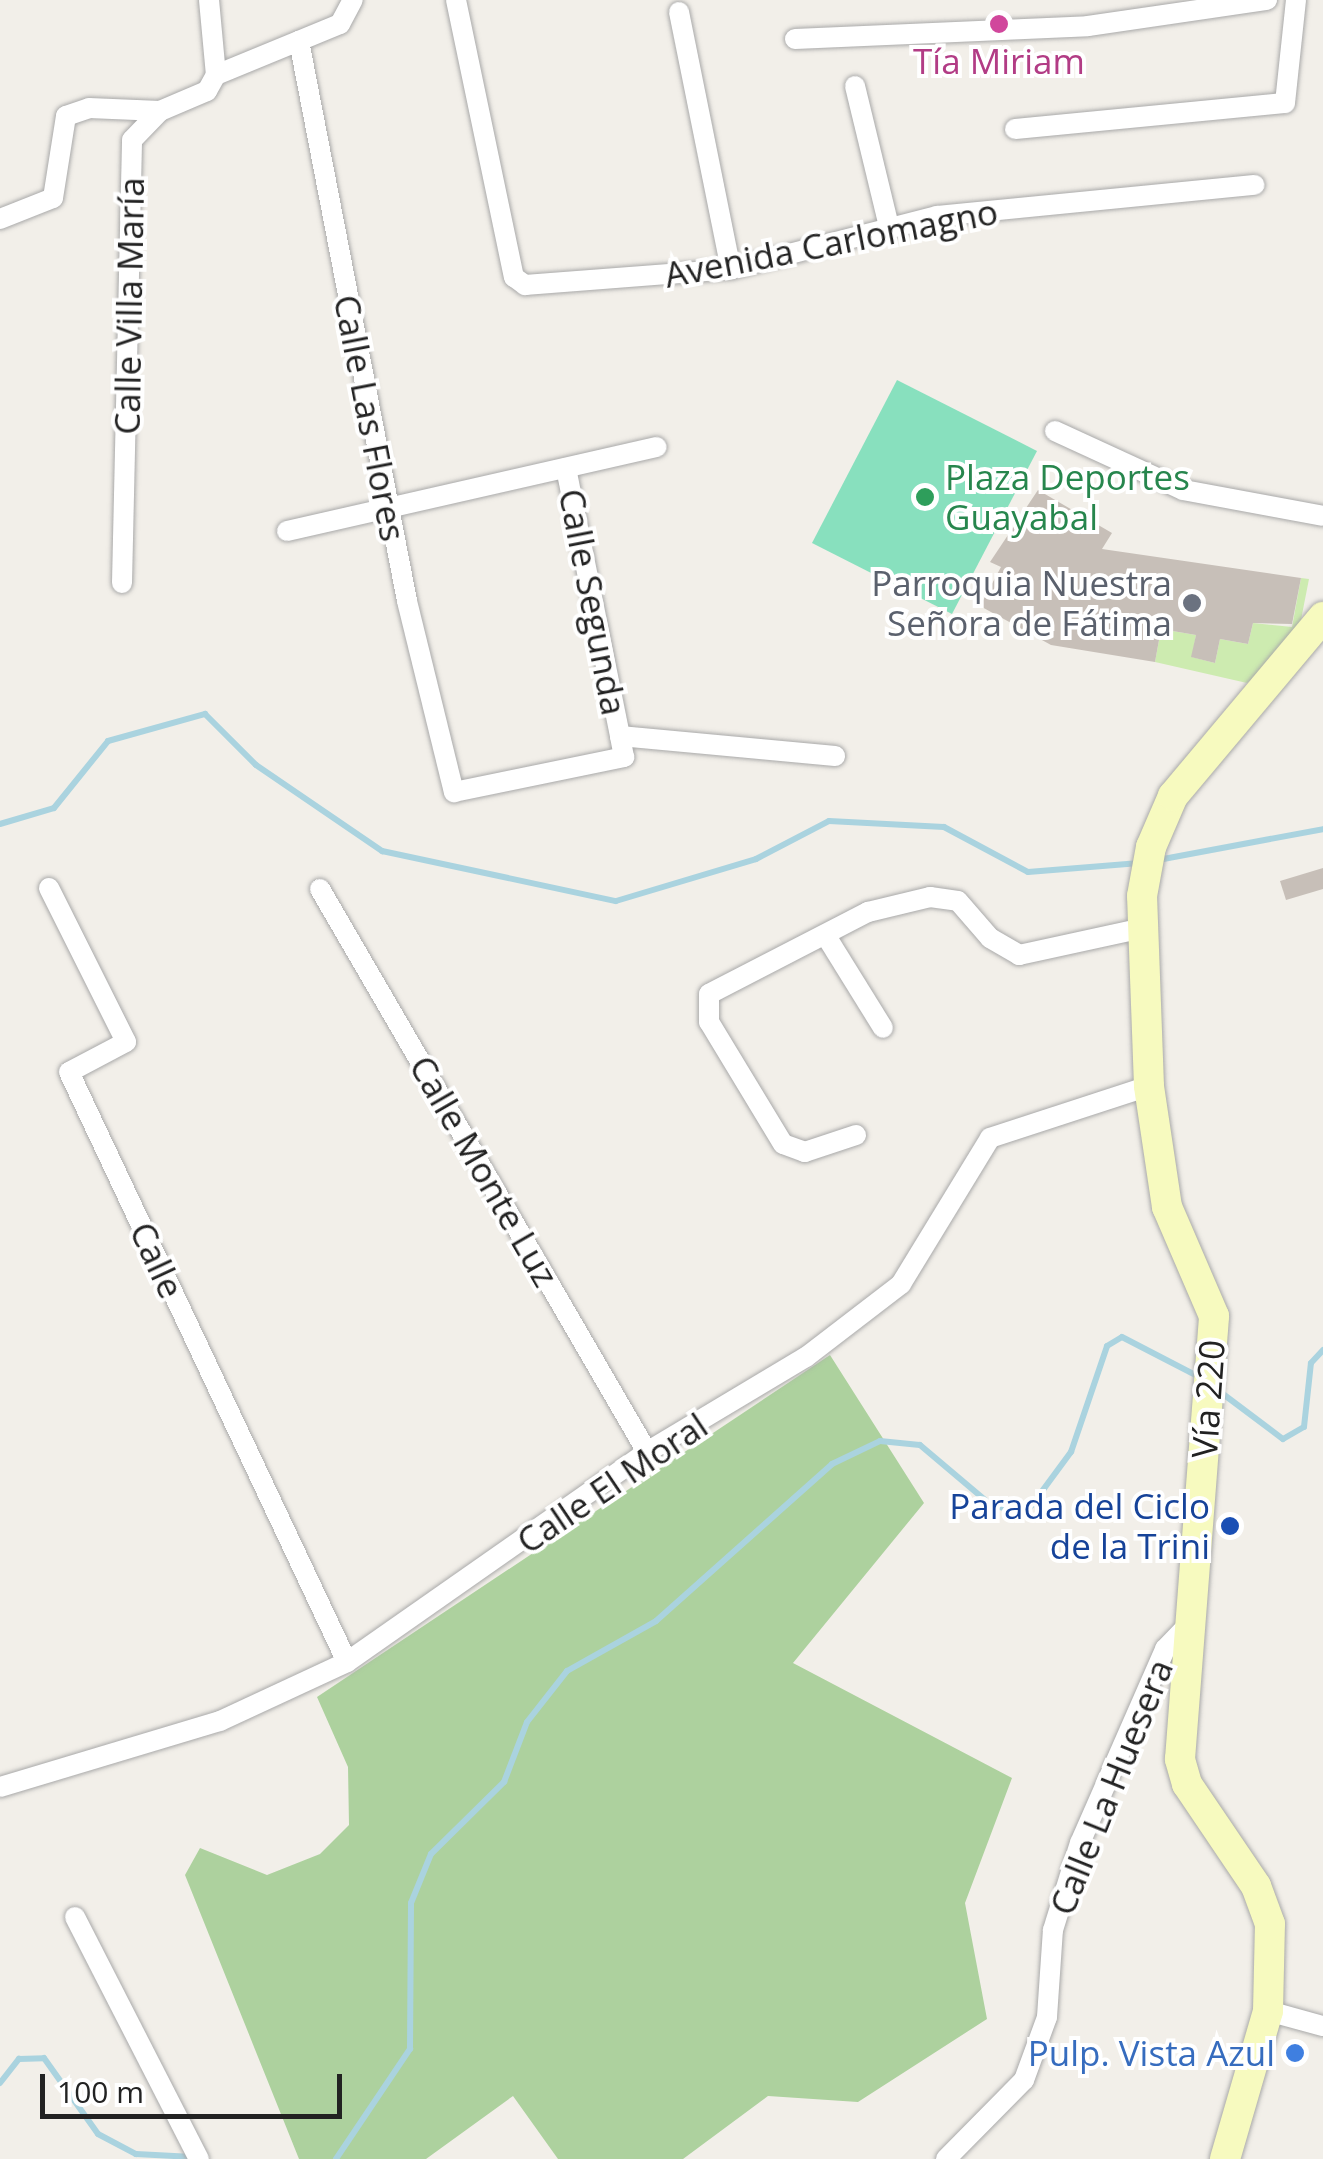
<!DOCTYPE html>
<html>
<head>
<meta charset="utf-8">
<style>
  body { margin:0 }
  #map { position:relative; width:1323px; height:2159px; overflow:hidden; background:#f2efe9; font-family:"Open Sans",sans-serif }
  div>[style] { position:absolute }
  .grass>* { inset:0; background:#cdebb0 }
  .forest>* { inset:0; background:#add19e }
  .pitch>* { inset:0; background:#88e0be }
  .stream>* { height:6px; margin:-3px; padding:0 3px; transform-origin:3px; border-radius:3px; background:#aad3df }
  .building>* { inset:0; background:#c7bfb8 }
  .roads { filter:drop-shadow(0 0 2px #a9a9a9) drop-shadow(0 0 2px #a9a9a9) }
  .street>* { height:20px; margin:-10px; padding:0 10px; transform-origin:10px; border-radius:10px; background:#fff }
  .secondary>* { height:30px; margin:-15px; padding:0 15px; transform-origin:15px; border-radius:15px; background:#f7fabf }
  .dots>* { width:28px; height:28px; translate:-50% -50%; box-sizing:border-box; border:5px solid #fff; border-radius:50% }
  span { translate:-50% -50%; white-space:nowrap; text-align:center; line-height:1.15; -webkit-text-stroke:8px #fff; paint-order:stroke }
  .hotel-label { font-size:35px; color:#b23c85 }
  .street-label { font-size:35px; color:#222 }
  .leisure-label { font-size:35px; color:#27864d }
  .left { translate:0 -50%; text-align:left }
  .worship-label { font-size:35px; color:#5b616d }
  .right { translate:-100% -50%; text-align:right }
  .transit-label { font-size:35px; color:#164399 }
  .shop-label { font-size:35px; color:#366cbe }
  .scale { position:absolute; left:40px; top:2074px; width:302px; height:45px; box-sizing:border-box; border:5px solid #222; border-top:0; padding-left:12px; font-size:30px; line-height:35px; white-space:nowrap; color:#222; -webkit-text-stroke:8px #fff; paint-order:stroke }
</style>
</head>
<body>
<div id="map">
  <div class="grass">
    <div style="clip-path:polygon(1301px 578px,1309px 579px,1297px 640px,1247px 683px,1155px 662px,1161px 629px,1196px 635px,1192px 657px,1215px 663px,1220px 639px,1248px 644px,1253px 623px,1292px 627px)"></div>
  </div>
  <div class="forest">
    <div style="clip-path:polygon(830px 1355px,924px 1503px,793px 1663px,1012px 1778px,965px 1903px,987px 2019px,858px 2102px,768px 2096px,683px 2159px,558px 2159px,513px 2096px,426px 2159px,299px 2159px,185px 1875px,200px 1848px,267px 1875px,320px 1854px,349px 1825px,348px 1767px,317px 1697px)"></div>
  </div>
  <div class="pitch">
    <div style="clip-path:polygon(897px 380px,1037px 451px,952px 614px,812px 543px)"></div>
  </div>
  <div class="stream">
    <div style="left:0;top:824px;width:56px;rotate:-16.5deg"></div>
    <div style="left:54px;top:808px;width:86px;rotate:-51.1deg"></div>
    <div style="left:108px;top:741px;width:101px;rotate:-15.6deg"></div>
    <div style="left:205px;top:714px;width:72px;rotate:45deg"></div>
    <div style="left:256px;top:765px;width:153px;rotate:34.3deg"></div>
    <div style="left:382px;top:851px;width:239px;rotate:12.1deg"></div>
    <div style="left:616px;top:901px;width:146px;rotate:-16.7deg"></div>
    <div style="left:756px;top:859px;width:82px;rotate:-27.5deg"></div>
    <div style="left:829px;top:821px;width:115px;rotate:3deg"></div>
    <div style="left:944px;top:827px;width:95px;rotate:28.2deg"></div>
    <div style="left:1028px;top:872px;width:112px;rotate:-4.6deg"></div>
    <div style="left:1158px;top:860px;width:168px;rotate:-10.6deg"></div>
    <div style="left:1219px;top:1391px;width:80px;rotate:36.9deg"></div>
    <div style="left:1283px;top:1439px;width:24px;rotate:-30deg"></div>
    <div style="left:1304px;top:1427px;width:64px;rotate:-83.8deg"></div>
    <div style="left:1311px;top:1363px;width:18px;rotate:-47deg"></div>
    <div style="left:0;top:2083px;width:31px;rotate:-52deg"></div>
    <div style="left:19px;top:2059px;width:25px;rotate:-2deg"></div>
    <div style="left:44px;top:2058px;width:93px;rotate:54.6deg"></div>
    <div style="left:98px;top:2134px;width:43px;rotate:27.8deg"></div>
    <div style="left:136px;top:2154px;width:57px;rotate:3deg"></div>
    <div style="left:336px;top:2159px;width:133px;rotate:-56.1deg"></div>
    <div style="left:410px;top:2049px;width:146px;rotate:-89.6deg"></div>
    <div style="left:411px;top:1903px;width:53px;rotate:-67.8deg"></div>
    <div style="left:431px;top:1854px;width:103px;rotate:-44.6deg"></div>
    <div style="left:504px;top:1782px;width:64px;rotate:-69deg"></div>
    <div style="left:527px;top:1722px;width:65px;rotate:-51.9deg"></div>
    <div style="left:567px;top:1671px;width:102px;rotate:-29.3deg"></div>
    <div style="left:656px;top:1621px;width:236px;rotate:-41.7deg"></div>
    <div style="left:832px;top:1464px;width:53px;rotate:-25.6deg"></div>
    <div style="left:880px;top:1441px;width:40px;rotate:5.7deg"></div>
    <div style="left:920px;top:1445px;width:93px;rotate:40.2deg"></div>
    <div style="left:991px;top:1505px;width:36px;rotate:13deg"></div>
    <div style="left:1026px;top:1513px;width:76px;rotate:-53.6deg"></div>
    <div style="left:1071px;top:1452px;width:112px;rotate:-71.2deg"></div>
    <div style="left:1107px;top:1346px;width:17px;rotate:-31deg"></div>
    <div style="left:1122px;top:1337px;width:89px;rotate:27.4deg"></div>
  </div>
  <div class="building">
    <div style="clip-path:polygon(1038px 490px,1112px 533px,1102px 549px,1301px 578px,1292px 624px,1253px 623px,1248px 644px,1220px 639px,1215px 663px,1191px 657px,1196px 635px,1161px 629px,1155px 662px,1051px 645px,980px 606px,1001px 567px,990px 562px)"></div>
    <div style="clip-path:polygon(1323px 868px,1323px 889px,1286px 900px,1280px 881px)"></div>
  </div>
  <div class="roads">
    <div class="street">
      <div style="left:209px;top:0;width:75px;rotate:84.7deg"></div>
      <div style="left:216px;top:75px;width:134px;rotate:-22.4deg"></div>
      <div style="left:340px;top:24px;width:27px;rotate:-62deg"></div>
      <div style="left:456px;top:0;width:283px;rotate:78.2deg"></div>
      <div style="left:514px;top:277px;width:14px;rotate:36deg"></div>
      <div style="left:525px;top:285px;width:207px;rotate:-4.4deg"></div>
      <div style="left:731px;top:269px;width:213px;rotate:-14.4deg"></div>
      <div style="left:937px;top:216px;width:319px;rotate:-5.6deg"></div>
      <div style="left:679px;top:12px;width:262px;rotate:78.6deg"></div>
      <div style="left:795px;top:39px;width:293px;rotate:-2.5deg"></div>
      <div style="left:1088px;top:26px;width:181px;rotate:-8.3deg"></div>
      <div style="left:299px;top:41px;width:570px;rotate:79.08deg"></div>
      <div style="left:407px;top:601px;width:197px;rotate:76.2deg"></div>
      <div style="left:454px;top:792px;width:174px;rotate:-11.6deg"></div>
      <div style="left:624px;top:757px;width:21px;rotate:-101deg"></div>
      <div style="left:620px;top:736px;width:216px;rotate:5.3deg"></div>
      <div style="left:855px;top:86px;width:145px;rotate:76.4deg"></div>
      <div style="left:1015px;top:129px;width:271px;rotate:-5.5deg"></div>
      <div style="left:1285px;top:103px;width:104px;rotate:-83.9deg"></div>
      <div style="left:0;top:219px;width:57px;rotate:-21.6deg"></div>
      <div style="left:53px;top:198px;width:83px;rotate:-81deg"></div>
      <div style="left:66px;top:116px;width:24px;rotate:-19deg"></div>
      <div style="left:89px;top:108px;width:71px;rotate:2.4deg"></div>
      <div style="left:1055px;top:431px;width:141px;rotate:24.7deg"></div>
      <div style="left:1183px;top:490px;width:142px;rotate:10.5deg"></div>
      <div style="left:566px;top:468px;width:273px;rotate:78.6deg"></div>
      <div style="left:287px;top:531px;width:379px;rotate:-12.8deg"></div>
      <div style="left:122px;top:583px;width:443px;rotate:-88.7deg"></div>
      <div style="left:132px;top:140px;width:40px;rotate:-46deg"></div>
      <div style="left:160px;top:111px;width:51px;rotate:-23.1deg"></div>
      <div style="left:207px;top:91px;width:18px;rotate:-61deg"></div>
      <div style="left:49px;top:888px;width:172px;rotate:63.4deg"></div>
      <div style="left:126px;top:1042px;width:64px;rotate:152.2deg"></div>
      <div style="left:69px;top:1072px;width:652px;rotate:64.77deg"></div>
      <div style="left:320px;top:889px;width:651px;rotate:59.85deg"></div>
      <div style="left:826px;top:936px;width:108px;rotate:58.2deg"></div>
      <div style="left:856px;top:1135px;width:54px;rotate:161.6deg"></div>
      <div style="left:805px;top:1152px;width:23px;rotate:-160deg"></div>
      <div style="left:783px;top:1144px;width:143px;rotate:-121.2deg"></div>
      <div style="left:709px;top:1022px;width:28px;rotate:-90deg"></div>
      <div style="left:709px;top:994px;width:179px;rotate:-27.3deg"></div>
      <div style="left:868px;top:912px;width:64px;rotate:-13.6deg"></div>
      <div style="left:930px;top:897px;width:28px;rotate:8deg"></div>
      <div style="left:958px;top:901px;width:49px;rotate:49.1deg"></div>
      <div style="left:990px;top:938px;width:34px;rotate:30deg"></div>
      <div style="left:1019px;top:955px;width:127px;rotate:-12.3deg"></div>
      <div style="left:0;top:1787px;width:230px;rotate:-16.7deg"></div>
      <div style="left:220px;top:1721px;width:140px;rotate:-24.9deg"></div>
      <div style="left:347px;top:1662px;width:366px;rotate:-35deg"></div>
      <div style="left:647px;top:1452px;width:185px;rotate:-30.9deg"></div>
      <div style="left:806px;top:1357px;width:120px;rotate:-37.5deg"></div>
      <div style="left:901px;top:1284px;width:171px;rotate:-58.6deg"></div>
      <div style="left:990px;top:1138px;width:167px;rotate:-18.1deg"></div>
      <div style="left:75px;top:1917px;width:272px;rotate:62.9deg"></div>
      <div style="left:1268px;top:2011px;width:57px;rotate:15.3deg"></div>
      <div style="left:946px;top:2159px;width:111px;rotate:-45.4deg"></div>
      <div style="left:1024px;top:2080px;width:67px;rotate:-69.9deg"></div>
      <div style="left:1047px;top:2017px;width:87px;rotate:-86.1deg"></div>
      <div style="left:1053px;top:1930px;width:91px;rotate:-72.8deg"></div>
      <div style="left:1080px;top:1843px;width:212px;rotate:-66.3deg"></div>
      <div style="left:1165px;top:1649px;width:32px;rotate:-46deg"></div>
    </div>
    <div class="secondary">
      <div style="left:1225px;top:2159px;width:154px;rotate:-73.8deg"></div>
      <div style="left:1268px;top:2011px;width:87px;rotate:-88.7deg"></div>
      <div style="left:1270px;top:1924px;width:40px;rotate:-110.2deg"></div>
      <div style="left:1256px;top:1886px;width:123px;rotate:-124.1deg"></div>
      <div style="left:1187px;top:1784px;width:26px;rotate:-106deg"></div>
      <div style="left:1180px;top:1759px;width:444px;rotate:-85.6deg"></div>
      <div style="left:1214px;top:1316px;width:119px;rotate:-113.3deg"></div>
      <div style="left:1167px;top:1207px;width:122px;rotate:-98.5deg"></div>
      <div style="left:1149px;top:1086px;width:190px;rotate:-92.1deg"></div>
      <div style="left:1142px;top:896px;width:50px;rotate:-79.6deg"></div>
      <div style="left:1151px;top:847px;width:56px;rotate:-66.7deg"></div>
      <div style="left:1173px;top:796px;width:234px;rotate:-50deg"></div>
    </div>
  </div>
  <div class="dots">
    <div style="left:999px;top:24px;background:#d1479c"></div>
    <div style="left:925px;top:497px;background:#2e9e5b"></div>
    <div style="left:1192px;top:603px;background:#6b7280"></div>
    <div style="left:1230px;top:1526px;background:#1a4fb4"></div>
    <div style="left:1295px;top:2053px;background:#3f7fe0"></div>
  </div>
  <div class="hotel-label">
    <span style="left:999px;top:61px">Tía Miriam</span>
  </div>
  <div class="street-label">
    <span style="left:831px;top:243px;rotate:-11deg">Avenida Carlomagno</span>
    <span style="left:129px;top:306px;rotate:-89deg">Calle Villa María</span>
    <span style="left:370px;top:418px;rotate:79deg">Calle Las Flores</span>
    <span style="left:593px;top:602px;rotate:79deg">Calle Segunda</span>
    <span style="left:484px;top:1171px;rotate:60deg">Calle Monte Luz</span>
    <span style="left:157px;top:1260px;rotate:65deg">Calle</span>
    <span style="left:1208px;top:1399px;rotate:-86deg">Vía 220</span>
    <span style="left:612px;top:1483px;rotate:-34deg">Calle El Moral</span>
    <span style="left:1111px;top:1787px;rotate:-68deg">Calle La Huesera</span>
  </div>
  <div class="leisure-label">
    <span class="left" style="left:945px;top:497px">Plaza Deportes<br>Guayabal</span>
  </div>
  <div class="worship-label">
    <span class="right" style="left:1172px;top:603px">Parroquia Nuestra<br>Señora de Fátima</span>
  </div>
  <div class="transit-label">
    <span class="right" style="left:1210px;top:1526px">Parada del Ciclo<br>de la Trini</span>
  </div>
  <div class="shop-label">
    <span class="right" style="left:1275px;top:2053px">Pulp. Vista Azul</span>
  </div>
  <div class="scale">100 m</div>
</div>
</body>
</html>
